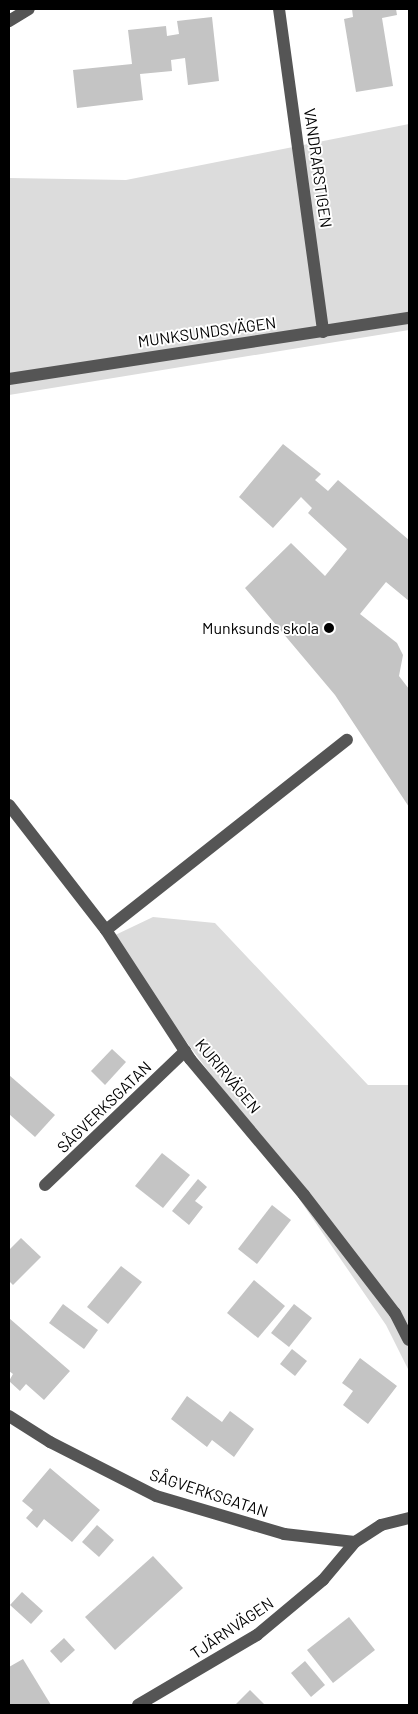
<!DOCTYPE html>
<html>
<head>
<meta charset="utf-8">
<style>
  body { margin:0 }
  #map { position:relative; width:418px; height:1714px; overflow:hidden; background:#fff; font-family:Barlow,sans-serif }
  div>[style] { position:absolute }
  .green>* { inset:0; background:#dcdcdc }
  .building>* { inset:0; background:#c4c4c4 }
  .minor>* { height:12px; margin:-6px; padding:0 6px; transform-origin:6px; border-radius:6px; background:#555 }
  .dots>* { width:14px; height:14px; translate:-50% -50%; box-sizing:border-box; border:2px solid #fff; border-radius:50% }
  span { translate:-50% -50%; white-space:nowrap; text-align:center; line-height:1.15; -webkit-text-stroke:4px #fff; paint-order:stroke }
  .street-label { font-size:16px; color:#000 }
  .poi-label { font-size:16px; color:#000 }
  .right { translate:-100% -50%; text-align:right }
  .frame { position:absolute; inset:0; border:10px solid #000; pointer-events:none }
</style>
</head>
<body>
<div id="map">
  <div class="green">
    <div style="clip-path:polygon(409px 124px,409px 330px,9px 395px,9px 178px,126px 180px)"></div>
    <div style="clip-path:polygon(153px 917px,215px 923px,368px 1085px,409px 1085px,409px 1371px,386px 1325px,247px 1123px,109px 938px)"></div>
  </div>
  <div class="building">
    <div style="clip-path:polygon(352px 9px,396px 9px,397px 15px,382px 18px,393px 86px,356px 92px,344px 19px,353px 17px)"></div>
    <div style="clip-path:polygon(212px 17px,219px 81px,188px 85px,185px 58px,171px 60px,172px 71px,140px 74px,143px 100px,77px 108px,73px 70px,132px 64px,128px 30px,166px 26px,167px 36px,179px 34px,177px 21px)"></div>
    <div style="clip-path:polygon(283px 444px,321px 474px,315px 480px,328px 491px,338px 480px,409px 540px,409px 601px,386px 582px,360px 614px,397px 643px,403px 655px,399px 676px,409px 689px,409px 807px,335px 695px,245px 588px,291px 543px,325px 576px,347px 549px,308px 513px,312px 508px,301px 497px,273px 528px,239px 497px)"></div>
    <div style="clip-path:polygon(112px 1049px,126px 1062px,105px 1085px,91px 1071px)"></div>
    <div style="clip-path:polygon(9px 1075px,55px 1115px,35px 1137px,9px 1114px)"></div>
    <div style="clip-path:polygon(162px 1153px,190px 1175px,163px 1208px,135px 1186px)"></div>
    <div style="clip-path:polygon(198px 1179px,207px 1187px,195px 1201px,203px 1207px,189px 1225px,172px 1211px)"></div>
    <div style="clip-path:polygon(272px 1205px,291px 1220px,257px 1264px,238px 1249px)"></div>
    <div style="clip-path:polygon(21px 1238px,41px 1257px,13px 1285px,9px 1281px,9px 1250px)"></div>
    <div style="clip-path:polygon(121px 1266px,142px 1282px,108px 1324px,87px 1307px)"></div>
    <div style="clip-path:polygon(254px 1280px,285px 1306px,258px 1338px,227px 1313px)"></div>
    <div style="clip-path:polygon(63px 1304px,98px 1330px,84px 1349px,49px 1323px)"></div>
    <div style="clip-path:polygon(294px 1304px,312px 1318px,289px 1347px,271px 1333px)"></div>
    <div style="clip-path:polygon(9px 1318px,70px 1371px,44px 1400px,26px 1384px,20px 1391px,9px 1381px,13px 1374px,9px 1371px)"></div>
    <div style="clip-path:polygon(292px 1349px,307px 1361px,295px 1376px,280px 1364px)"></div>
    <div style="clip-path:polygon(360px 1358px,397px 1386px,368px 1424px,343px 1405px,353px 1391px,342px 1383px)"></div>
    <div style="clip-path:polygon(187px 1396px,222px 1422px,230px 1411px,254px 1429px,234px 1457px,212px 1440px,207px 1447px,171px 1419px)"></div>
    <div style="clip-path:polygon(50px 1468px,100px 1510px,72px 1542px,44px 1519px,37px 1528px,26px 1518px,33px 1510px,22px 1501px)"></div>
    <div style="clip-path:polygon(97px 1525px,114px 1540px,99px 1557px,82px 1542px)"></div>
    <div style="clip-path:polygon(153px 1556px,183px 1588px,115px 1650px,85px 1617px)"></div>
    <div style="clip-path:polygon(22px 1592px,43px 1611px,31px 1624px,10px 1605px)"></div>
    <div style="clip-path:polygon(349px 1617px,375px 1650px,333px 1683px,307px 1650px)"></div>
    <div style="clip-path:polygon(64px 1638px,75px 1650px,61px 1663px,50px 1651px)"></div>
    <div style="clip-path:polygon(23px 1659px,51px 1705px,9px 1705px,9px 1667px)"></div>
    <div style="clip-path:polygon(305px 1661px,325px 1685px,311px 1697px,291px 1673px)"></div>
    <div style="clip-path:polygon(250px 1690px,265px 1705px,235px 1705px)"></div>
  </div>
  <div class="minor">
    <div style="left:279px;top:9px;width:326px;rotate:82.2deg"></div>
    <div style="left:9px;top:21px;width:23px;rotate:-31deg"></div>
    <div style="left:9px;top:379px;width:405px;rotate:-8.7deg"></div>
    <div style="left:9px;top:805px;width:158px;rotate:52.2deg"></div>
    <div style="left:106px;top:930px;width:154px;rotate:56.9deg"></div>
    <div style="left:190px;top:1059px;width:177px;rotate:50deg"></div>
    <div style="left:304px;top:1195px;width:149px;rotate:52.4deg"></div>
    <div style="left:395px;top:1313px;width:30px;rotate:63deg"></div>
    <div style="left:106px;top:930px;width:307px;rotate:-38.3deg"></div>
    <div style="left:45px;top:1185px;width:194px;rotate:-43.7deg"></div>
    <div style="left:9px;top:1416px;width:49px;rotate:32.4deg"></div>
    <div style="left:50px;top:1442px;width:119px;rotate:27deg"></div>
    <div style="left:156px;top:1496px;width:134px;rotate:16.5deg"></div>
    <div style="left:284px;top:1534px;width:71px;rotate:6.4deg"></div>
    <div style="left:355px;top:1542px;width:31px;rotate:-33deg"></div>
    <div style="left:381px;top:1525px;width:29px;rotate:-14deg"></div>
    <div style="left:138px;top:1705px;width:138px;rotate:-30.5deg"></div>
    <div style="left:257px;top:1635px;width:86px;rotate:-39.8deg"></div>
    <div style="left:323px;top:1580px;width:50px;rotate:-49.9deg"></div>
  </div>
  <div class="dots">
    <div style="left:329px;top:628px;background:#000"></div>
  </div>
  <div class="street-label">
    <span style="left:318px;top:168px;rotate:82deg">VANDRARSTIGEN</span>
    <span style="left:207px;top:332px;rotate:-8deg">MUNKSUNDSVÄGEN</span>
    <span style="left:228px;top:1076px;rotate:50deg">KURIRVÄGEN</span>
    <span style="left:104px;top:1107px;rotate:-44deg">SÅGVERKSGATAN</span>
    <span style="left:209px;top:1493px;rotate:18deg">SÅGVERKSGATAN</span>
    <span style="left:232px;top:1628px;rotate:-34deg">TJÄRNVÄGEN</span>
  </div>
  <div class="poi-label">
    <span class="right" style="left:319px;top:628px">Munksunds skola</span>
  </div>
  <div class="frame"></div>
</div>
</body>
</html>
